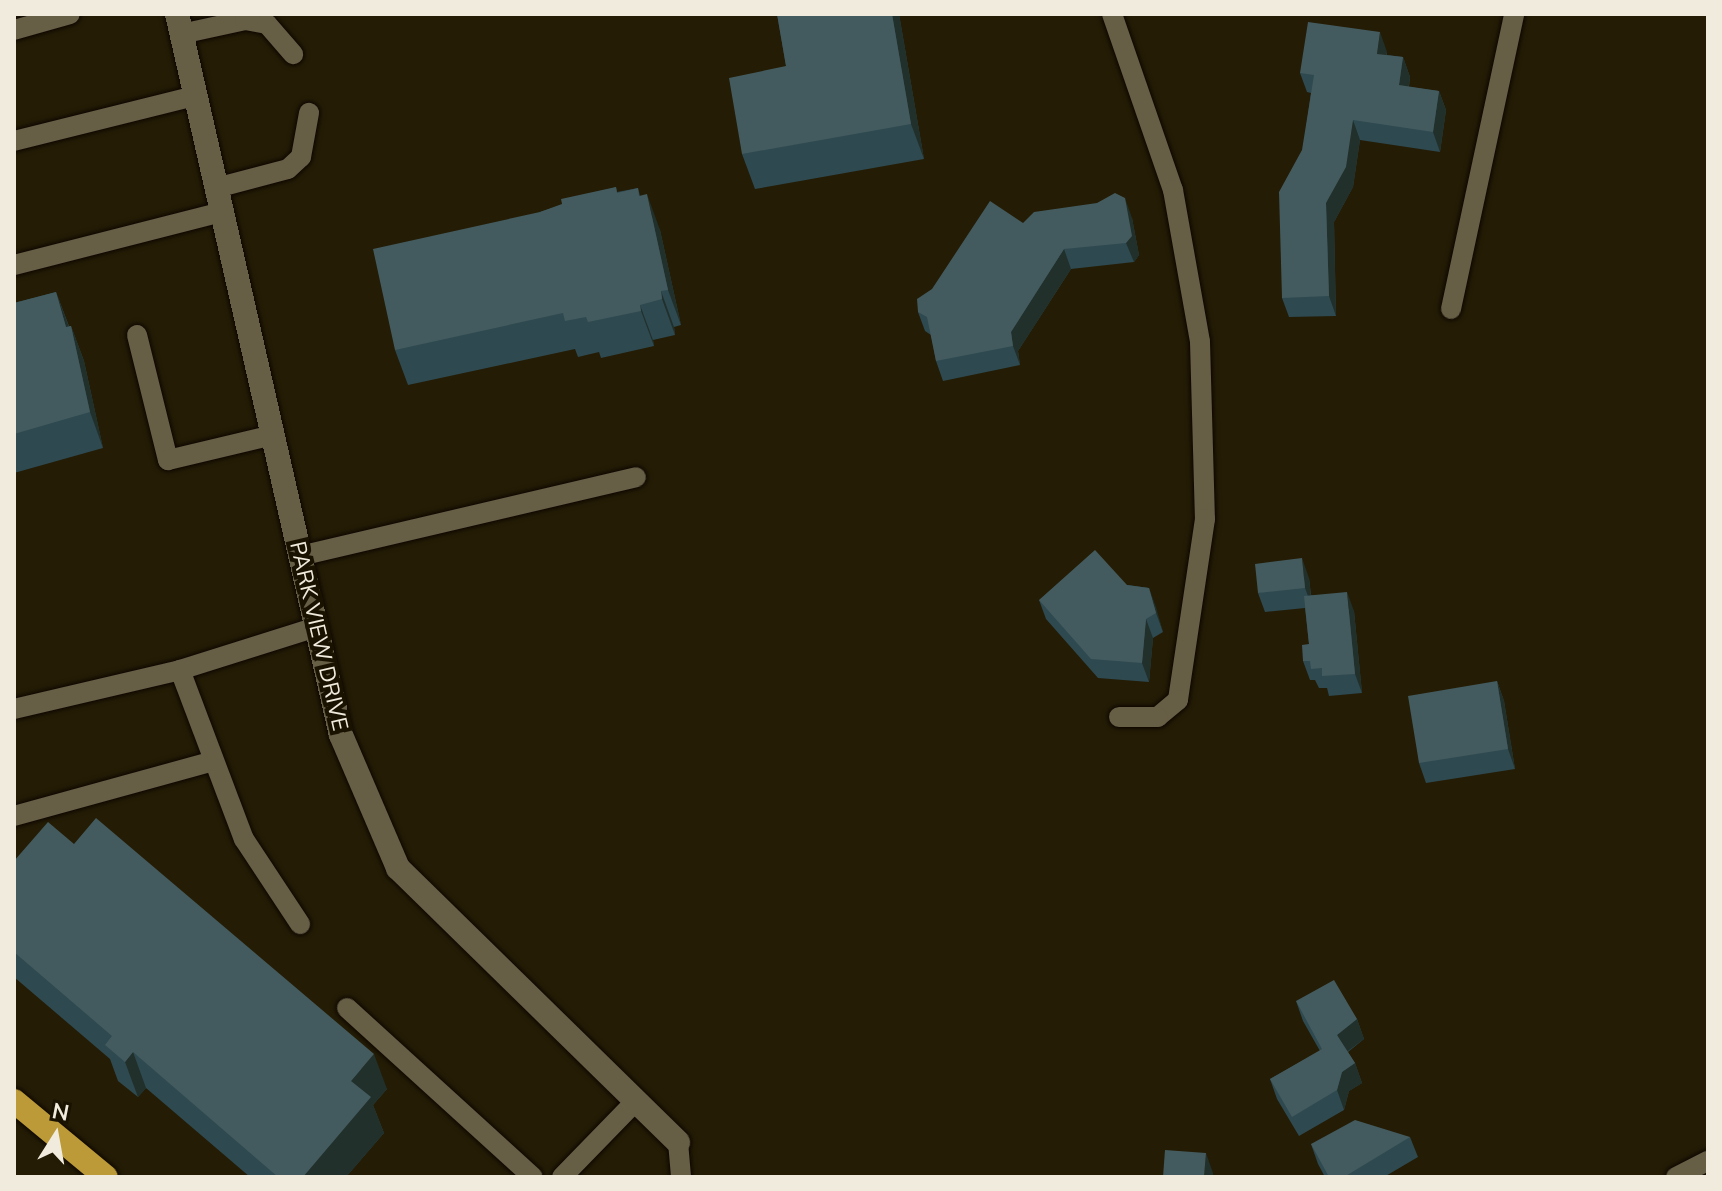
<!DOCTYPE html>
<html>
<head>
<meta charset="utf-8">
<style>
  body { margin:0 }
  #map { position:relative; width:1722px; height:1191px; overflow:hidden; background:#241c05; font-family:Mulish,sans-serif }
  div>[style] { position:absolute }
  .roads { filter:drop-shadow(0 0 2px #0d0600) drop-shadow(0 0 2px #0d0600) }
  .lane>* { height:20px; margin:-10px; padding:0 10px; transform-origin:10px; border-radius:10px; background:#675e46 }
  .street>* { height:24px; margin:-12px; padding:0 12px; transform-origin:12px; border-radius:12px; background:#675e46 }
  .highway>* { height:24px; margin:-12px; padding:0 12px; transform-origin:12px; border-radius:12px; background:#bb9a37 }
  .wall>* { inset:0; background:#2e4950 }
  .shaded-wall>* { inset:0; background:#21302b }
  .building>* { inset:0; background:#435b5f }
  span { translate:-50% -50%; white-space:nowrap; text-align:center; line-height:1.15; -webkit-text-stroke:8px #1a1200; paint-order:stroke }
  .street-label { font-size:22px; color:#f0ebdd }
  .frame { position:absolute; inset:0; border:16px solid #f0ebdd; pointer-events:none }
  .north { position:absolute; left:16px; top:1095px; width:80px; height:80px; -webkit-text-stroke:6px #1a1200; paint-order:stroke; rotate:11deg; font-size:22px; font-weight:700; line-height:32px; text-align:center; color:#f0ebdd }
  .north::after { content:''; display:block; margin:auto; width:28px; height:36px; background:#f0ebdd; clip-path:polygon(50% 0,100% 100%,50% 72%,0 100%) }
</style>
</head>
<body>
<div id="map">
  <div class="roads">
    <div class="lane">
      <div style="left:1112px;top:14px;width:186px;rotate:70.9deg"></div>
      <div style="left:1173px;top:190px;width:154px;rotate:79.9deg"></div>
      <div style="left:1200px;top:342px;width:177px;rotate:88.4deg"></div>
      <div style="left:1205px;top:519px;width:183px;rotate:98.5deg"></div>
      <div style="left:1178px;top:700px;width:26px;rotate:140deg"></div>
      <div style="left:1158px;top:717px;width:39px;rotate:180deg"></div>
      <div style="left:14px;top:30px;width:58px;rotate:-15.9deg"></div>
      <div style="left:181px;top:34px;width:66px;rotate:-12.3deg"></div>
      <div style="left:245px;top:20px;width:22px;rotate:10deg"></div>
      <div style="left:267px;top:24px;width:40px;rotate:49deg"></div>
      <div style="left:14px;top:141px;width:187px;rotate:-14deg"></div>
      <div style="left:216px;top:188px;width:74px;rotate:-14.8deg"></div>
      <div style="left:288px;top:169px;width:18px;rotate:-43deg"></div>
      <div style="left:301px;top:157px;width:45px;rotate:-79.7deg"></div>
      <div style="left:14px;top:265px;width:215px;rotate:-14.3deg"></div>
      <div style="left:1451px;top:309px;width:302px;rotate:-77.9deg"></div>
      <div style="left:137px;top:335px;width:129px;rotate:76.1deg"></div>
      <div style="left:168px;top:460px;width:108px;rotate:-13.4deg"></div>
      <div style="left:300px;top:556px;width:345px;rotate:-13.2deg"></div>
      <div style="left:180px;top:670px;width:143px;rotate:-17.5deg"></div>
      <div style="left:14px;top:709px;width:171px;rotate:-13.2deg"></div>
      <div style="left:180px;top:670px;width:181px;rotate:69.3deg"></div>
      <div style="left:244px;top:839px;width:102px;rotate:56.6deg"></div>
      <div style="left:14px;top:816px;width:207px;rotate:-15.4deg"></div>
      <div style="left:347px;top:1008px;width:251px;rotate:42.3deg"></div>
      <div style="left:678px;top:1142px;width:35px;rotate:85deg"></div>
      <div style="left:562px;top:1177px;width:106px;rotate:-45.8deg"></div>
      <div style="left:1676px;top:1177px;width:36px;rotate:-27deg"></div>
    </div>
    <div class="street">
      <div style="left:177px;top:14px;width:739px;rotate:77.19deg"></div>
      <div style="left:341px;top:735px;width:145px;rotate:66.8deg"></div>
      <div style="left:398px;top:868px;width:392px;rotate:44.4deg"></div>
    </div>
    <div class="highway">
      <div style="left:14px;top:1101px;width:119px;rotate:39.6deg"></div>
    </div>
  </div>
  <div class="wall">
    <div style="clip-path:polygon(777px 14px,899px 14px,924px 159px,755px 189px,742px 154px,786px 66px)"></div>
    <div style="clip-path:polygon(1387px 52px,1387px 55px,1403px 57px,1410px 77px,1409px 87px,1439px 91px,1446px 110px,1440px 152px,1360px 140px,1353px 187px,1334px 222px,1336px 316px,1289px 317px,1282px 298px,1311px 93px,1307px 92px,1300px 73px)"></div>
    <div style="clip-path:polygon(616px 187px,617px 192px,638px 188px,640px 196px,660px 230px,681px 325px,674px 327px,675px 335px,653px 340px,654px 346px,601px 358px,599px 352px,578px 357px,575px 349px,408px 385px,395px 350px,540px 212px)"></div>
    <div style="clip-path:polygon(1132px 218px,1139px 255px,1134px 262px,1071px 269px,1018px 351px,1020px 365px,943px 381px,936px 361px,931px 335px,925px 331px,918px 312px,1023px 223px)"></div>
    <div style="clip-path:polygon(56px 292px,69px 326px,71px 326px,84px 361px,103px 448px,14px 473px,14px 303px)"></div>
    <div style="clip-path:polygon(1309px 578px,1311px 595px,1354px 611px,1362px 693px,1329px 696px,1327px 688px,1319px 688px,1315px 680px,1310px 680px,1303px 661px,1309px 644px,1305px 608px,1265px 612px,1258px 593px)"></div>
    <div style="clip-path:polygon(1127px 585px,1149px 588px,1163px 632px,1153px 638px,1149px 682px,1098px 678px,1046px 619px,1039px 600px)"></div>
    <div style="clip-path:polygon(1497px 681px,1504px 701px,1515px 769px,1426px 783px,1419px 763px)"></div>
    <div style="clip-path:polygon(74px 844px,387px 1089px,373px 1105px,384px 1133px,346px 1177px,250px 1177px,146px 1088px,138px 1097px,118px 1081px,110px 1059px,14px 977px,14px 861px)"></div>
    <div style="clip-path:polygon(1296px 1001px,1357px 1019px,1364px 1039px,1348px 1052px,1355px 1063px,1362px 1083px,1349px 1091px,1344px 1110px,1299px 1136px,1277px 1099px,1270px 1079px,1320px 1051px,1303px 1021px)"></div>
    <div style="clip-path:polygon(1410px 1137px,1418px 1157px,1384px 1177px,1325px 1177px,1318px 1164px,1311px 1144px)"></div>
  </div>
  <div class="shaded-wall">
    <div style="clip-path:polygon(892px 14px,899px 14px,924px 159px,911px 124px)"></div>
    <div style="clip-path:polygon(1380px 32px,1387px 52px,1384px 73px,1377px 54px)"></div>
    <div style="clip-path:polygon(1403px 57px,1410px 77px,1406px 105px,1399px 85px)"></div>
    <div style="clip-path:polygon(1439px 91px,1446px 110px,1440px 152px,1433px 132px)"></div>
    <div style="clip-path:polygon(1353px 120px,1360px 140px,1353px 187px,1334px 222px,1336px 316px,1329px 296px,1326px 203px)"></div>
    <div style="clip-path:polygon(647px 194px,660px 230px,681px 325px,668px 290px)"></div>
    <div style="clip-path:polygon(1125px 198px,1132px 218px,1139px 255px,1134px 262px,1126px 243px)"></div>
    <div style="clip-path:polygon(1064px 249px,1071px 269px,1018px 351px,1020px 365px,1013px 346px,1011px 332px)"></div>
    <div style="clip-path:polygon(661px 291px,674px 327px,675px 335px,662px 299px)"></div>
    <div style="clip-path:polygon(56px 292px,69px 327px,66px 327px)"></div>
    <div style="clip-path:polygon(640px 305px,653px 340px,654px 346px,641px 311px)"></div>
    <div style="clip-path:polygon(71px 326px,84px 361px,103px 448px,90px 412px)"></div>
    <div style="clip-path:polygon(1302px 558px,1309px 578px,1312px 607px,1305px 588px)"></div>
    <div style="clip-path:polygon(1149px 588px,1156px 607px,1163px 632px,1156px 613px)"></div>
    <div style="clip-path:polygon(1347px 592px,1354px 611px,1362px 693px,1355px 674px)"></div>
    <div style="clip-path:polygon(1146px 619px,1153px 638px,1149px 682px,1142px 663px)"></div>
    <div style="clip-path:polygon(1497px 681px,1504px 701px,1515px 769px,1508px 749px)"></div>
    <div style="clip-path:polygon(1357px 1019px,1364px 1039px,1344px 1054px,1337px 1035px)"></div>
    <div style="clip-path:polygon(133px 1052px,146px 1088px,138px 1097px,125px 1062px)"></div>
    <div style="clip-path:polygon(374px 1054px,387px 1089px,373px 1105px,384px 1133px,346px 1177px,303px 1177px,351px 1081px)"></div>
    <div style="clip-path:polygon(1355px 1063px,1362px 1083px,1349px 1091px,1344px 1110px,1337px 1090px,1342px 1072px)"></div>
    <div style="clip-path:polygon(1206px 1153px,1213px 1173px,1213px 1177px,1204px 1177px)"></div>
  </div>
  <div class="building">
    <div style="clip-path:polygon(777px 14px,892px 14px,911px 124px,742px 154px,729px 78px,786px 66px)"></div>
    <div style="clip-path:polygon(1308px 22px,1380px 32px,1377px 54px,1403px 57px,1399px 85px,1439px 91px,1433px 132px,1353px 120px,1346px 167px,1326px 203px,1329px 296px,1282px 298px,1279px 192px,1302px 150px,1314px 75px,1300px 73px)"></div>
    <div style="clip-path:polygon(616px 187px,617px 193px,638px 188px,639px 196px,647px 194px,668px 290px,661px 291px,662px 299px,640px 305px,641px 311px,588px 322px,586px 317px,565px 321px,563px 313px,395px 350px,373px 249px,540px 212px,562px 204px,561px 199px)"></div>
    <div style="clip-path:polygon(1115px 193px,1125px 198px,1132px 236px,1126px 243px,1064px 249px,1011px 332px,1013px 346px,936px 361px,927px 317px,918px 312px,917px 299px,932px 289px,990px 201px,1023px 223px,1034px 212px,1097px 203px)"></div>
    <div style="clip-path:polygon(56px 292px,66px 327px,71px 326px,90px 412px,14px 434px,14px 303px)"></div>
    <div style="clip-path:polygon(1095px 550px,1127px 585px,1149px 588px,1156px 613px,1146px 619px,1142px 663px,1091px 659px,1039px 600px)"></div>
    <div style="clip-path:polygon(1302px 558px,1305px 588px,1258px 593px,1255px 564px)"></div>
    <div style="clip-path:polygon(1347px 592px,1355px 674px,1322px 676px,1322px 668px,1311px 669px,1310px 661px,1303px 661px,1302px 645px,1309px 644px,1304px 596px)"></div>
    <div style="clip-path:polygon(1497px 681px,1508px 749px,1419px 763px,1408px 696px)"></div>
    <div style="clip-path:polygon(96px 818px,374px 1054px,351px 1081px,371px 1097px,303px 1177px,278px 1177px,133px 1052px,125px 1062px,105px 1045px,112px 1036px,14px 952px,14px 861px,48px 822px,74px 844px)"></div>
    <div style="clip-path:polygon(1334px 980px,1357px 1019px,1337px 1035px,1355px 1063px,1342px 1072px,1337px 1090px,1292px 1117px,1270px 1079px,1322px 1049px,1296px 1001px)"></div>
    <div style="clip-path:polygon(1355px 1120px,1410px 1137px,1344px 1177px,1329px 1177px,1311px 1144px)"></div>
    <div style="clip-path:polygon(1165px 1150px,1206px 1153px,1204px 1177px,1163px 1177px)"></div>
  </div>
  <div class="street-label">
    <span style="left:319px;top:636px;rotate:77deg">PARK VIEW DRIVE</span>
  </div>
  <div class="frame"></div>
  <div class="north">N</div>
</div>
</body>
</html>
